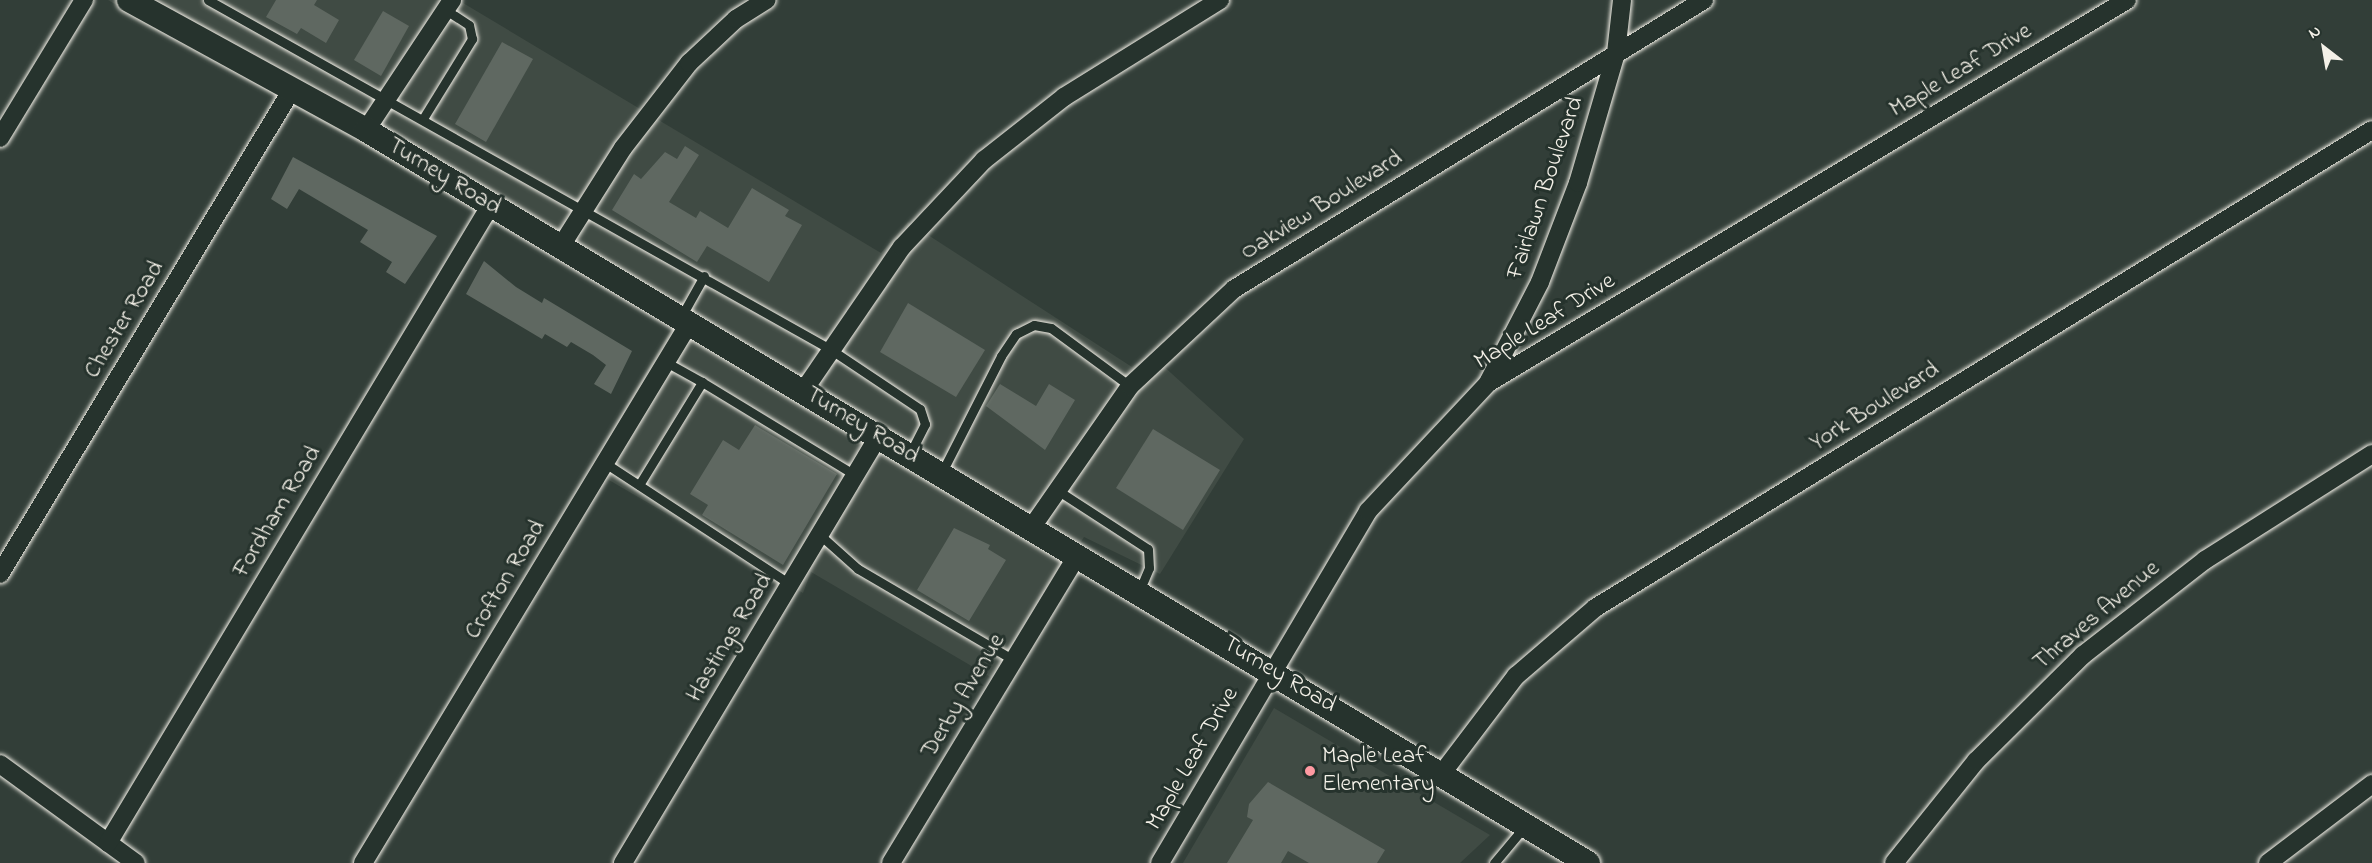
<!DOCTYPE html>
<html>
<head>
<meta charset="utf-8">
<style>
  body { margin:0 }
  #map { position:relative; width:2372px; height:863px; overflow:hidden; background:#323e38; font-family:"Indie Flower",sans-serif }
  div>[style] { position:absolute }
  .built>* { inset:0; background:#404b44 }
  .building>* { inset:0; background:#5f6861 }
  .roads { filter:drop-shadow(0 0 2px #f4f1e8) drop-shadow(0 0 2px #f4f1e8) }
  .lane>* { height:9px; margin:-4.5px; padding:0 4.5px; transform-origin:4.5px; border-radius:4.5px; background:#26332d }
  .street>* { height:18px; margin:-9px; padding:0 9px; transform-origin:9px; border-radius:9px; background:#26332d }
  .secondary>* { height:24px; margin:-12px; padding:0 12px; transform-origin:12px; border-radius:12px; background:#26332d }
  .dots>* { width:16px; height:16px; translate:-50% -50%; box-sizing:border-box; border:3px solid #26332d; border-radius:50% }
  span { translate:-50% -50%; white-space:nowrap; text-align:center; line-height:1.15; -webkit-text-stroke:6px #26332d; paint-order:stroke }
  .street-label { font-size:24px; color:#f4f1e8 }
  .poi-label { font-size:24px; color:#f4f1e8 }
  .left { translate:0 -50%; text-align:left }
  .north { position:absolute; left:2294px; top:18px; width:60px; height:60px; -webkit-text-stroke:4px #26332d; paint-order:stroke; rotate:329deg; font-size:16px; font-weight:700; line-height:24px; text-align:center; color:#f4f1e8 }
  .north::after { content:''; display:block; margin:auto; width:21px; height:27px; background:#f4f1e8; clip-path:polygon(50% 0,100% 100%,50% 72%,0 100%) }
</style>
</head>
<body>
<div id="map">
  <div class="built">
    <div style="clip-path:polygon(108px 0,458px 0,881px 253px,908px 222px,1132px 367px,1150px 354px,1244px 439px,1160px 574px,1084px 537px,992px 678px,811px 572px,803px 593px,590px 469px,675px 323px)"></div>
    <div style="clip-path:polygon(1274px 708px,1490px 835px,1460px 863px,1183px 863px)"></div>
  </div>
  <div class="building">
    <div style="clip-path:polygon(276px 0,317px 0,314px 5px,339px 20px,326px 43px,301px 28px,297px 34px,266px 17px)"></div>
    <div style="clip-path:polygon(383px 11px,409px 26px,381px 76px,354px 60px)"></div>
    <div style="clip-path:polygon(502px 42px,533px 59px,486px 142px,455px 124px)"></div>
    <div style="clip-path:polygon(685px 146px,699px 155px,669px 202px,696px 218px,700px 211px,728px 228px,752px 188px,789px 210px,785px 216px,802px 225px,769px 282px,707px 246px,697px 262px,612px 210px,634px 174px,641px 179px,665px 152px,677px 159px)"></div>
    <div style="clip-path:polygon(293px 157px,437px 236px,405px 284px,386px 272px,392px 262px,360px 242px,368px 230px,363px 227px,299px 189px,287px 209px,271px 199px)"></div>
    <div style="clip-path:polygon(484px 261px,516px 287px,542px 303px,544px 298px,632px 351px,611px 394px,594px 384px,606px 365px,593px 355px,571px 342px,567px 347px,545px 334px,542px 339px,466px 294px)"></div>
    <div style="clip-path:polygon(908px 303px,985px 350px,956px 397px,880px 352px)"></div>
    <div style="clip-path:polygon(1000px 384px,1036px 406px,1049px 384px,1075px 400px,1045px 450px,986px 406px)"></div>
    <div style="clip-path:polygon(755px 425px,837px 474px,783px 565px,702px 515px,708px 505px,690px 494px,723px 440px,739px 450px)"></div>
    <div style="clip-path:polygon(1153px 429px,1220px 470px,1183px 530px,1116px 488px)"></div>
    <div style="clip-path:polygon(954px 528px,990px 545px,988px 549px,1006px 560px,969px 621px,917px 590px)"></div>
    <div style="clip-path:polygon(1268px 782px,1385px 850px,1377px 863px,1309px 863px,1288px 851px,1281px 863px,1227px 863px,1253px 820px,1247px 817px,1249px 804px)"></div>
  </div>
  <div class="roads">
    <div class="lane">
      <div style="left:208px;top:0;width:713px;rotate:29.3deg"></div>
      <div style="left:830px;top:349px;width:108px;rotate:33.7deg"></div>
      <div style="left:920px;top:409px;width:16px;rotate:72deg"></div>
      <div style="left:925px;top:424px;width:35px;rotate:117deg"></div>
      <div style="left:424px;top:117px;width:92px;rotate:-58.4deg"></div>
      <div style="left:472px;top:39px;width:14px;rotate:-102deg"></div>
      <div style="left:469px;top:25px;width:30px;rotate:-147deg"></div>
      <div style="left:681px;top:317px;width:47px;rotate:-60.7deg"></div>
      <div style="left:666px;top:362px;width:41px;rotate:29.1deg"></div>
      <div style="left:605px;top:463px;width:221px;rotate:33.2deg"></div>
      <div style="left:941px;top:474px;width:132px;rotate:-63deg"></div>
      <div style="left:1001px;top:356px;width:27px;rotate:-56deg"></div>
      <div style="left:1016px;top:334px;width:20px;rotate:-27deg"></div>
      <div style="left:1034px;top:325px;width:17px;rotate:10deg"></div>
      <div style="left:1051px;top:328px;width:98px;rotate:36.3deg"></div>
      <div style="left:639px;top:485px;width:121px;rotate:-58.5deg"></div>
      <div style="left:702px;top:382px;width:179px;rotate:31.3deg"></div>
      <div style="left:1057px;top:490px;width:108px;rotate:33deg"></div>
      <div style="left:1148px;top:549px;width:19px;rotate:87deg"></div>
      <div style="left:1149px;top:568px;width:25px;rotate:113deg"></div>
      <div style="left:820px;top:535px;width:51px;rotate:41.8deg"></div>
      <div style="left:858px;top:569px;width:181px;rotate:30.3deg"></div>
      <div style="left:1494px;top:863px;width:48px;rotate:-50deg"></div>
    </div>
    <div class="street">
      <div style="left:366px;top:130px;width:156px;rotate:-56.5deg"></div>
      <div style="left:0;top:138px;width:162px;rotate:-58.7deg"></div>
      <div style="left:561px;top:246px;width:116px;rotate:-57.7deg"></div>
      <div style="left:623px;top:148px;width:108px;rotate:-52.2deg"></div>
      <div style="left:689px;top:63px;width:64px;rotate:-43.1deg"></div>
      <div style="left:736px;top:19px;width:36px;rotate:-32deg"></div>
      <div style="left:1489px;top:381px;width:111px;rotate:-62.7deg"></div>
      <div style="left:1540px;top:282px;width:106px;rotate:-69deg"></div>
      <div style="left:1578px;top:183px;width:135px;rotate:-73.7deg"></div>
      <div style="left:1616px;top:53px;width:53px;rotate:-83.5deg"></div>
      <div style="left:804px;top:390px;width:173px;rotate:-55.6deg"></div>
      <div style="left:902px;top:247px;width:120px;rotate:-46.7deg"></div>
      <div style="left:984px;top:160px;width:102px;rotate:-38.2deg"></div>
      <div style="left:1064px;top:97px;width:184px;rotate:-31.9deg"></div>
      <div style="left:1032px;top:527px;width:172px;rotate:-55.2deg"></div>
      <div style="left:1130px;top:386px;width:142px;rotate:-43deg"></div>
      <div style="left:1234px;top:289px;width:552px;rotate:-31.59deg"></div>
      <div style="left:0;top:574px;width:564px;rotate:-58.93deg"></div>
      <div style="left:0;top:764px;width:168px;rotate:36.1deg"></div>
      <div style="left:1443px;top:772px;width:121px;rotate:-52.8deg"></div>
      <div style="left:1516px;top:676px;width:104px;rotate:-40.7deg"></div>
      <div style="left:1595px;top:608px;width:912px;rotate:-31.6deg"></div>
      <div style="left:108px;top:843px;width:743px;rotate:-59.05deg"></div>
      <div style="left:363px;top:863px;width:632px;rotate:-58.85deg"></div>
      <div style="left:623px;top:863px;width:496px;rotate:-59.1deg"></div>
      <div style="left:891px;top:863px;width:361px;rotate:-58.8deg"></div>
      <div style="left:1160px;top:863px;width:409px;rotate:-59.4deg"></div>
      <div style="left:1368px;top:511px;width:175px;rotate:-46.8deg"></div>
      <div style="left:1488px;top:383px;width:745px;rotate:-30.94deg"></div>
      <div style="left:1894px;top:863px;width:131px;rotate:-51.2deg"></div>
      <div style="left:1976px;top:761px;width:151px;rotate:-44.7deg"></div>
      <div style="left:2083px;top:655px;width:155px;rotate:-37.9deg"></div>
      <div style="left:2205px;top:560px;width:198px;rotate:-32.4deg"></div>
      <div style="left:2268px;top:863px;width:131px;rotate:-37.2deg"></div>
    </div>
    <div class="secondary">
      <div style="left:129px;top:0;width:270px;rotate:28.7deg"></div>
      <div style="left:366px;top:130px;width:1425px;rotate:30.96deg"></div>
    </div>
  </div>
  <div class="dots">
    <div style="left:1310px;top:771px;background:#ff9aa2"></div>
  </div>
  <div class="street-label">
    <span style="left:1961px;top:71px;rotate:-31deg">Maple Leaf Drive</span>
    <span style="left:444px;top:177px;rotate:31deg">Turney Road</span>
    <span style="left:1546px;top:188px;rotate:-71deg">Fairlawn Boulevard</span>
    <span style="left:1322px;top:206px;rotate:-32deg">Oakview Boulevard</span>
    <span style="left:125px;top:320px;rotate:-59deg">Chester Road</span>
    <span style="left:1545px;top:322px;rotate:-32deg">Maple Leaf Drive</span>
    <span style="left:1875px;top:407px;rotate:-32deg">York Boulevard</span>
    <span style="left:862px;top:426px;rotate:31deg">Turney Road</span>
    <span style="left:278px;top:512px;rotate:-59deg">Fordham Road</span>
    <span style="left:506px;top:580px;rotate:-59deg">Crofton Road</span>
    <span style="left:2097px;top:616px;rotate:-40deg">Thraves Avenue</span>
    <span style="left:730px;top:638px;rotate:-59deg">Hastings Road</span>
    <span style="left:1279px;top:675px;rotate:31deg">Turney Road</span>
    <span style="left:964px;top:696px;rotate:-59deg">Derby Avenue</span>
    <span style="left:1193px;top:759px;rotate:-60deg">Maple Leaf Drive</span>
  </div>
  <div class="poi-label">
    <span class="left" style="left:1322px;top:771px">Maple Leaf<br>Elementary</span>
  </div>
  <div class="north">N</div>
</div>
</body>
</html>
